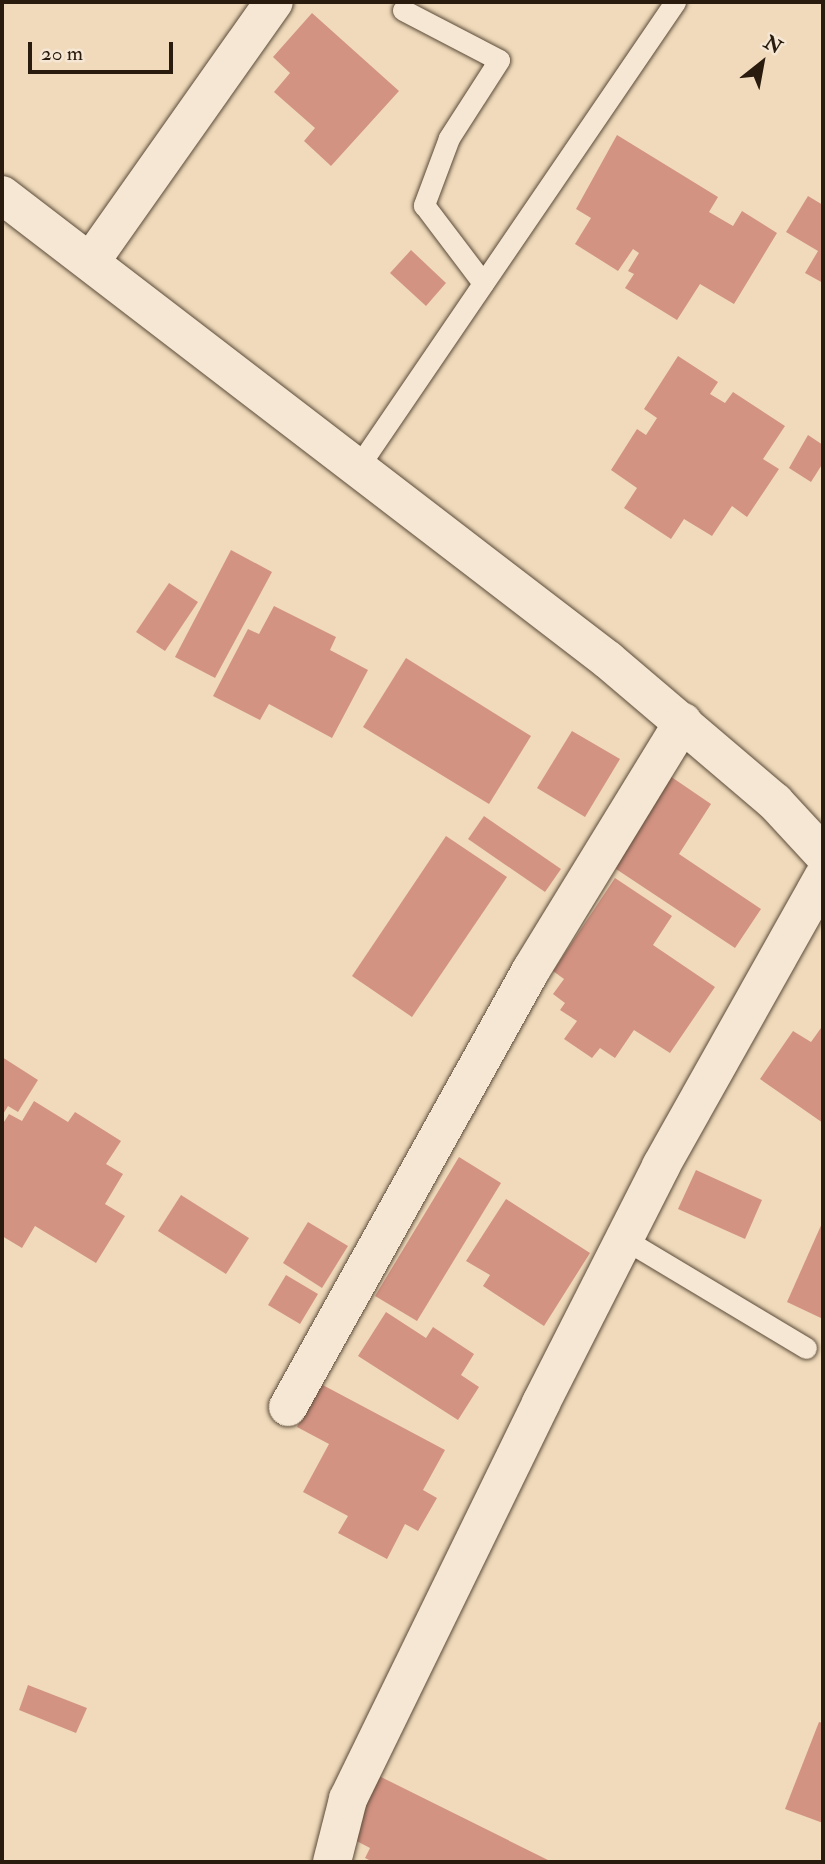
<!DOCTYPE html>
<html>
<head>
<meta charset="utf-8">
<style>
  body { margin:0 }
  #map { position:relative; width:825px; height:1864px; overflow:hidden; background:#f0dabb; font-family:"IM FELL Double Pica",serif }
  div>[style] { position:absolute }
  .building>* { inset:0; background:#d39383 }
  .roads { filter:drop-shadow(0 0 2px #5b4b39) drop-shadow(0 0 2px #5b4b39) }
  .lane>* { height:21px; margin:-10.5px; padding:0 10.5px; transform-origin:10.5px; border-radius:10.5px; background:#f5e7d3 }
  .street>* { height:38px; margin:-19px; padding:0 19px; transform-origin:19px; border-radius:19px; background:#f5e7d3 }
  span { translate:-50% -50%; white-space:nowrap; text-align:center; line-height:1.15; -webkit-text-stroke:6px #f5e7d3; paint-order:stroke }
  .frame { position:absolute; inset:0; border:4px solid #291b0e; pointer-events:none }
  .north { position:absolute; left:727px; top:28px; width:70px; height:70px; -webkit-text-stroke:5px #f5e7d3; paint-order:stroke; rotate:31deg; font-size:19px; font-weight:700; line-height:28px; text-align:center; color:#291b0e }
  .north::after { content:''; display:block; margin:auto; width:24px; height:32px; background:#291b0e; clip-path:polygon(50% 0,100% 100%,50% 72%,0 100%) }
  .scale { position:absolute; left:28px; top:42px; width:145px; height:32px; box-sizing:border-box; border:4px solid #291b0e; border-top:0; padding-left:9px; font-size:21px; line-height:24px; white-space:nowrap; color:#291b0e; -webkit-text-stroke:5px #f5e7d3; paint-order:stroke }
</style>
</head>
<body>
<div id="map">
  <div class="building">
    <div style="clip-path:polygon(312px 13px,399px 91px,331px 166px,304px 141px,315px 128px,274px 92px,290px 73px,273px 57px)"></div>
    <div style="clip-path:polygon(617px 135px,718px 197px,709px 212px,733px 226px,742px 211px,777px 233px,734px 304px,700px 284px,677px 320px,625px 288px,634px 274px,628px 271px,639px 253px,633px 249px,618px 271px,575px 244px,591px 218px,576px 209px)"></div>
    <div style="clip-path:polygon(808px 196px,823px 205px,823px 283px,805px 273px,818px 251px,786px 232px)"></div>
    <div style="clip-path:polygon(411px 250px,446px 283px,426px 306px,390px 273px)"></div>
    <div style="clip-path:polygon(678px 356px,718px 382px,710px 394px,725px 403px,733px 392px,785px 426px,763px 459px,779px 469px,747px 517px,732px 506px,712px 536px,684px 519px,671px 539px,624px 508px,637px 488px,611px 470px,637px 429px,646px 435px,657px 418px,644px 409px)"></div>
    <div style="clip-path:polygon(808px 435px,823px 445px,823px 463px,811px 482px,789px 468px)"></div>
    <div style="clip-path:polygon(231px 550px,272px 572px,215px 678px,175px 657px)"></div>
    <div style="clip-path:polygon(169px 583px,198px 602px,165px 651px,136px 632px)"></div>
    <div style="clip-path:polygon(274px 606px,336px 637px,330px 650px,368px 670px,332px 738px,269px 704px,260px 720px,213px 696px,248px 629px,259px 634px)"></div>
    <div style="clip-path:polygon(406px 658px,531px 736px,489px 804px,363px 727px)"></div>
    <div style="clip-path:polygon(572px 731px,620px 759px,585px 817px,537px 788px)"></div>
    <div style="clip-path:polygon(670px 776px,711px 804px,679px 854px,761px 909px,735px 948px,610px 865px)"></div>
    <div style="clip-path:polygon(484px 816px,561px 869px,545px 892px,468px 839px)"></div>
    <div style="clip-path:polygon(446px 836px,507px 877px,412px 1017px,352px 976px)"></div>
    <div style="clip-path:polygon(615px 878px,672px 916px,653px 945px,715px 987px,670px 1053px,634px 1030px,615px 1058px,600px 1048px,592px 1058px,564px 1039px,577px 1021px,560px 1010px,565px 1003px,553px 994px,564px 979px,553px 971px)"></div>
    <div style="clip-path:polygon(821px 1028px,823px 1029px,823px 1123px,760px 1079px,793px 1031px,811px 1042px)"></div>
    <div style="clip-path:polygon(2px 1057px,38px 1080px,18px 1112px,8px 1106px,2px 1116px)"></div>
    <div style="clip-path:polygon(34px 1101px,68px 1122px,75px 1112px,121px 1141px,106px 1164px,123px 1174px,105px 1204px,125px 1216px,96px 1263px,35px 1226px,22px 1248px,2px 1236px,2px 1125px,9px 1114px,22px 1121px)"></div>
    <div style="clip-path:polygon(459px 1157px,501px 1183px,417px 1321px,375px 1296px)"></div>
    <div style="clip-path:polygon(696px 1170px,762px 1200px,745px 1239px,678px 1209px)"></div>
    <div style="clip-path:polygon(181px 1195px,249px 1238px,226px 1274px,158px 1231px)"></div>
    <div style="clip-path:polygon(506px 1199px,590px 1253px,544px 1326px,483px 1286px,490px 1275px,466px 1261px)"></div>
    <div style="clip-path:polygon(823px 1221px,823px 1319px,787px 1302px)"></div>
    <div style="clip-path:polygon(308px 1222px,348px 1246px,322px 1288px,283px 1263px)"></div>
    <div style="clip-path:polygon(286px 1275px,318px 1294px,300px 1324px,268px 1305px)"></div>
    <div style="clip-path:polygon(386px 1312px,426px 1338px,433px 1327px,474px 1354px,461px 1375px,479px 1387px,458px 1420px,358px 1356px)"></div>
    <div style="clip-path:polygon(319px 1383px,445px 1450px,423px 1490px,437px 1498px,418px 1531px,405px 1524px,387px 1559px,338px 1533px,348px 1516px,303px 1492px,329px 1444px,297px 1427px)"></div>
    <div style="clip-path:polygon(28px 1685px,87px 1708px,76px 1733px,19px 1710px)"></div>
    <div style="clip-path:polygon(819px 1722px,823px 1723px,823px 1823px,785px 1809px)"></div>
    <div style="clip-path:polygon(379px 1776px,552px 1862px,373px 1862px,365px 1858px,370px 1848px,349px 1837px)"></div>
  </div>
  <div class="roads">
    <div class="lane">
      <div style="left:403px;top:10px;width:108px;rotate:27.5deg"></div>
      <div style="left:499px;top:60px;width:93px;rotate:122.7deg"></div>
      <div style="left:449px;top:138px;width:72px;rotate:110.5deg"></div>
      <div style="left:424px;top:205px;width:98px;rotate:52.9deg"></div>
      <div style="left:358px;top:467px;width:563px;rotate:-55.72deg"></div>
      <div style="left:624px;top:1239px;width:212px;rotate:30.9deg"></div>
    </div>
    <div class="street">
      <div style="left:2px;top:195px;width:764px;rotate:37.5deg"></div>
      <div style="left:608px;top:660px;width:219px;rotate:40.4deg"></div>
      <div style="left:775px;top:802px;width:71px;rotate:47.3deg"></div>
      <div style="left:91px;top:261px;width:317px;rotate:-54.8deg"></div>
      <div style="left:288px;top:1407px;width:500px;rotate:-60.92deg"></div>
      <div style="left:531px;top:970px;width:291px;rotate:-58.5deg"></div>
      <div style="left:332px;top:1862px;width:65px;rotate:-75.7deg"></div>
      <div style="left:348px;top:1799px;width:441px;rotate:-64deg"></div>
      <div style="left:541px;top:1403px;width:266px;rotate:-63.1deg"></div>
      <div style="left:661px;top:1166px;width:331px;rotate:-60.7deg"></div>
    </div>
  </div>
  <div class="frame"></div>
  <div class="north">N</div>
  <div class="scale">20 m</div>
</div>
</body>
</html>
